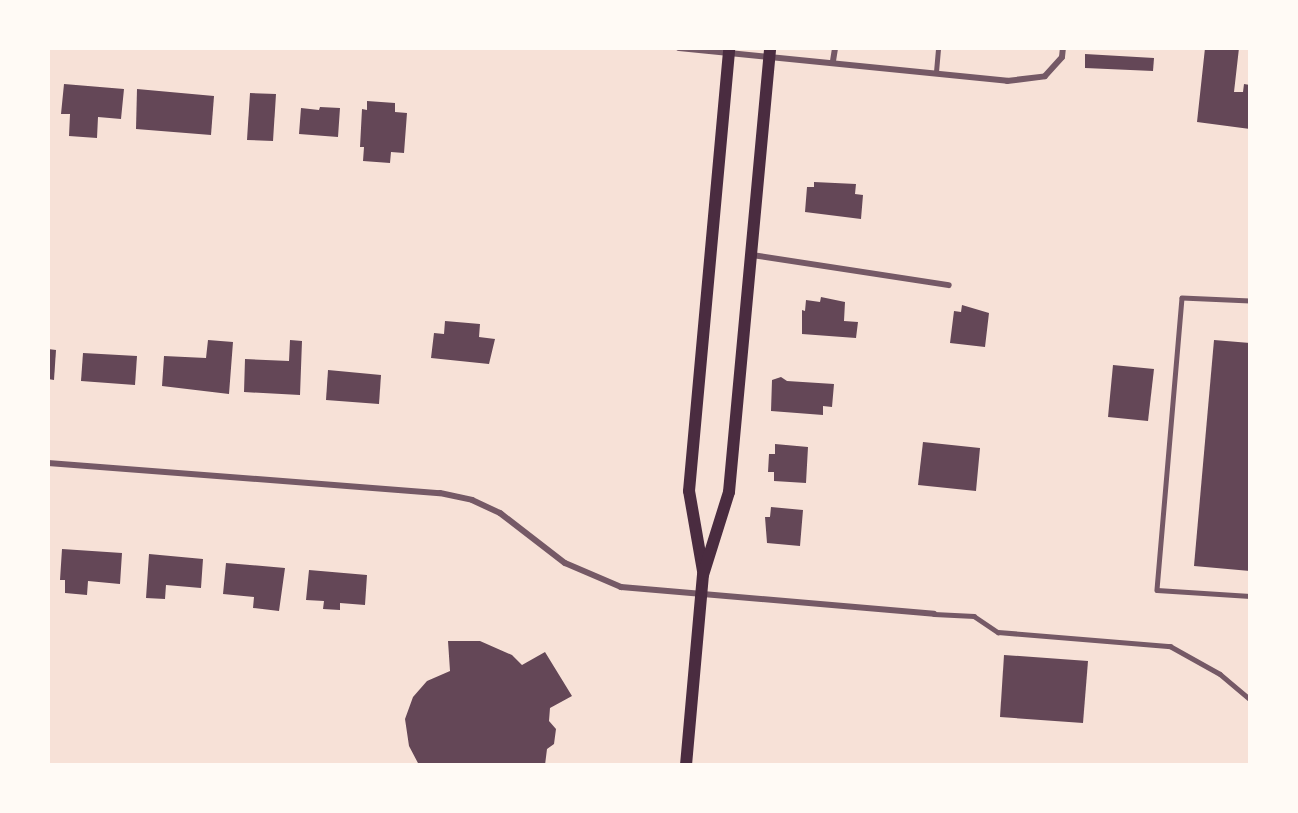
<!DOCTYPE html>
<html>
<head>
<meta charset="utf-8">
<style>
  body { margin:0 }
  #map { position:relative; width:1298px; height:813px; overflow:hidden; background:#f7e1d7; font-family:"Noto Sans",sans-serif }
  div>[style] { position:absolute }
  .building>* { inset:0; background:#644757 }
  .service>* { height:4.5px; margin:-2.25px; padding:0 2.25px; transform-origin:2.25px; border-radius:2.25px; background:#755966 }
  .minor>* { height:6px; margin:-3px; padding:0 3px; transform-origin:3px; border-radius:3px; background:#755966 }
  .secondary>* { height:12px; margin:-6px; padding:0 6px; transform-origin:6px; border-radius:6px; background:#4a2c40 }
  span { translate:-50% -50%; white-space:nowrap; text-align:center; line-height:1.15; -webkit-text-stroke:5px #fffaf5; paint-order:stroke }
  .frame { position:absolute; inset:0; border:50px solid #fffaf5; pointer-events:none }
</style>
</head>
<body>
<div id="map">
  <div class="building">
    <div style="clip-path:polygon(1205px 48px,1239px 48px,1234px 92px,1243px 92px,1244px 84px,1250px 85px,1250px 129px,1197px 122px)"></div>
    <div style="clip-path:polygon(1085px 54px,1154px 58px,1153px 71px,1085px 68px)"></div>
    <div style="clip-path:polygon(64px 84px,124px 89px,121px 119px,98px 117px,97px 138px,69px 136px,70px 114px,61px 114px)"></div>
    <div style="clip-path:polygon(137px 89px,214px 96px,211px 135px,136px 129px)"></div>
    <div style="clip-path:polygon(250px 93px,276px 94px,273px 141px,247px 140px)"></div>
    <div style="clip-path:polygon(367px 101px,395px 103px,395px 112px,407px 113px,404px 153px,391px 152px,390px 163px,363px 161px,364px 147px,360px 147px,362px 109px,367px 110px)"></div>
    <div style="clip-path:polygon(320px 107px,340px 108px,338px 137px,299px 134px,301px 108px,319px 110px)"></div>
    <div style="clip-path:polygon(814px 182px,856px 184px,855px 194px,863px 195px,861px 219px,805px 212px,807px 187px,814px 187px)"></div>
    <div style="clip-path:polygon(821px 297px,845px 302px,844px 321px,858px 322px,856px 338px,802px 334px,802px 310px,805px 311px,806px 300px,820px 302px)"></div>
    <div style="clip-path:polygon(962px 305px,989px 313px,985px 347px,950px 343px,954px 311px,961px 312px)"></div>
    <div style="clip-path:polygon(445px 321px,480px 324px,479px 337px,495px 339px,489px 364px,431px 358px,434px 333px,444px 334px)"></div>
    <div style="clip-path:polygon(208px 340px,233px 342px,229px 394px,162px 386px,164px 356px,206px 358px)"></div>
    <div style="clip-path:polygon(290px 340px,302px 341px,300px 395px,244px 392px,245px 359px,289px 361px)"></div>
    <div style="clip-path:polygon(1214px 340px,1250px 343px,1250px 571px,1194px 566px)"></div>
    <div style="clip-path:polygon(48px 349px,56px 350px,54px 380px,48px 379px)"></div>
    <div style="clip-path:polygon(83px 353px,137px 356px,135px 385px,81px 381px)"></div>
    <div style="clip-path:polygon(1113px 365px,1154px 369px,1148px 421px,1108px 417px)"></div>
    <div style="clip-path:polygon(328px 370px,381px 375px,379px 404px,326px 400px)"></div>
    <div style="clip-path:polygon(781px 377px,787px 381px,834px 384px,832px 407px,823px 406px,823px 415px,771px 411px,772px 380px)"></div>
    <div style="clip-path:polygon(923px 442px,980px 448px,976px 491px,918px 485px)"></div>
    <div style="clip-path:polygon(775px 444px,808px 447px,806px 483px,774px 481px,774px 472px,768px 472px,769px 454px,775px 454px)"></div>
    <div style="clip-path:polygon(771px 507px,803px 510px,800px 546px,767px 543px,765px 517px,770px 517px)"></div>
    <div style="clip-path:polygon(62px 549px,122px 553px,120px 584px,88px 581px,87px 595px,65px 593px,65px 580px,60px 580px)"></div>
    <div style="clip-path:polygon(149px 554px,203px 559px,201px 588px,166px 585px,165px 599px,146px 598px)"></div>
    <div style="clip-path:polygon(226px 563px,285px 568px,279px 611px,253px 608px,254px 597px,223px 594px)"></div>
    <div style="clip-path:polygon(309px 570px,367px 575px,365px 605px,340px 603px,340px 610px,323px 609px,324px 601px,306px 600px)"></div>
    <div style="clip-path:polygon(448px 641px,480px 641px,512px 655px,522px 665px,545px 652px,572px 696px,550px 708px,549px 721px,556px 729px,554px 744px,547px 749px,545px 765px,419px 765px,409px 746px,405px 719px,413px 697px,427px 681px,450px 671px)"></div>
    <div style="clip-path:polygon(1004px 655px,1088px 661px,1083px 723px,1000px 717px)"></div>
  </div>
  <div class="service">
    <div style="left:936px;top:72px;width:24px;rotate:-85deg"></div>
    <div style="left:1250px;top:301px;width:68px;rotate:-177.5deg"></div>
    <div style="left:1182px;top:298px;width:293px;rotate:94.9deg"></div>
    <div style="left:1157px;top:590px;width:93px;rotate:3.7deg"></div>
    <div style="left:934px;top:614px;width:40px;rotate:2.9deg"></div>
    <div style="left:974px;top:616px;width:29px;rotate:34deg"></div>
    <div style="left:998px;top:632px;width:173px;rotate:4.7deg"></div>
    <div style="left:1170px;top:646px;width:57px;rotate:29.2deg"></div>
    <div style="left:1220px;top:674px;width:39px;rotate:40deg"></div>
  </div>
  <div class="minor">
    <div style="left:679px;top:48px;width:330px;rotate:5.7deg"></div>
    <div style="left:1007px;top:81px;width:38px;rotate:-7deg"></div>
    <div style="left:1045px;top:76px;width:25px;rotate:-48deg"></div>
    <div style="left:1062px;top:57px;width:9px;rotate:-84deg"></div>
    <div style="left:833px;top:61px;width:13px;rotate:-81deg"></div>
    <div style="left:752px;top:255px;width:199px;rotate:8.7deg"></div>
    <div style="left:48px;top:463px;width:393px;rotate:4.4deg"></div>
    <div style="left:440px;top:493px;width:33px;rotate:12deg"></div>
    <div style="left:472px;top:500px;width:31px;rotate:25deg"></div>
    <div style="left:500px;top:513px;width:82px;rotate:37.6deg"></div>
    <div style="left:565px;top:563px;width:61px;rotate:23.2deg"></div>
    <div style="left:621px;top:587px;width:314px;rotate:4.9deg"></div>
  </div>
  <div class="secondary">
    <div style="left:703px;top:571px;width:81px;rotate:-99.9deg"></div>
    <div style="left:689px;top:491px;width:445px;rotate:-84.8deg"></div>
    <div style="left:686px;top:765px;width:191px;rotate:-84.9deg"></div>
    <div style="left:703px;top:575px;width:87px;rotate:-72.6deg"></div>
    <div style="left:729px;top:492px;width:446px;rotate:-84.7deg"></div>
  </div>
  <div class="frame"></div>
</div>
</body>
</html>
